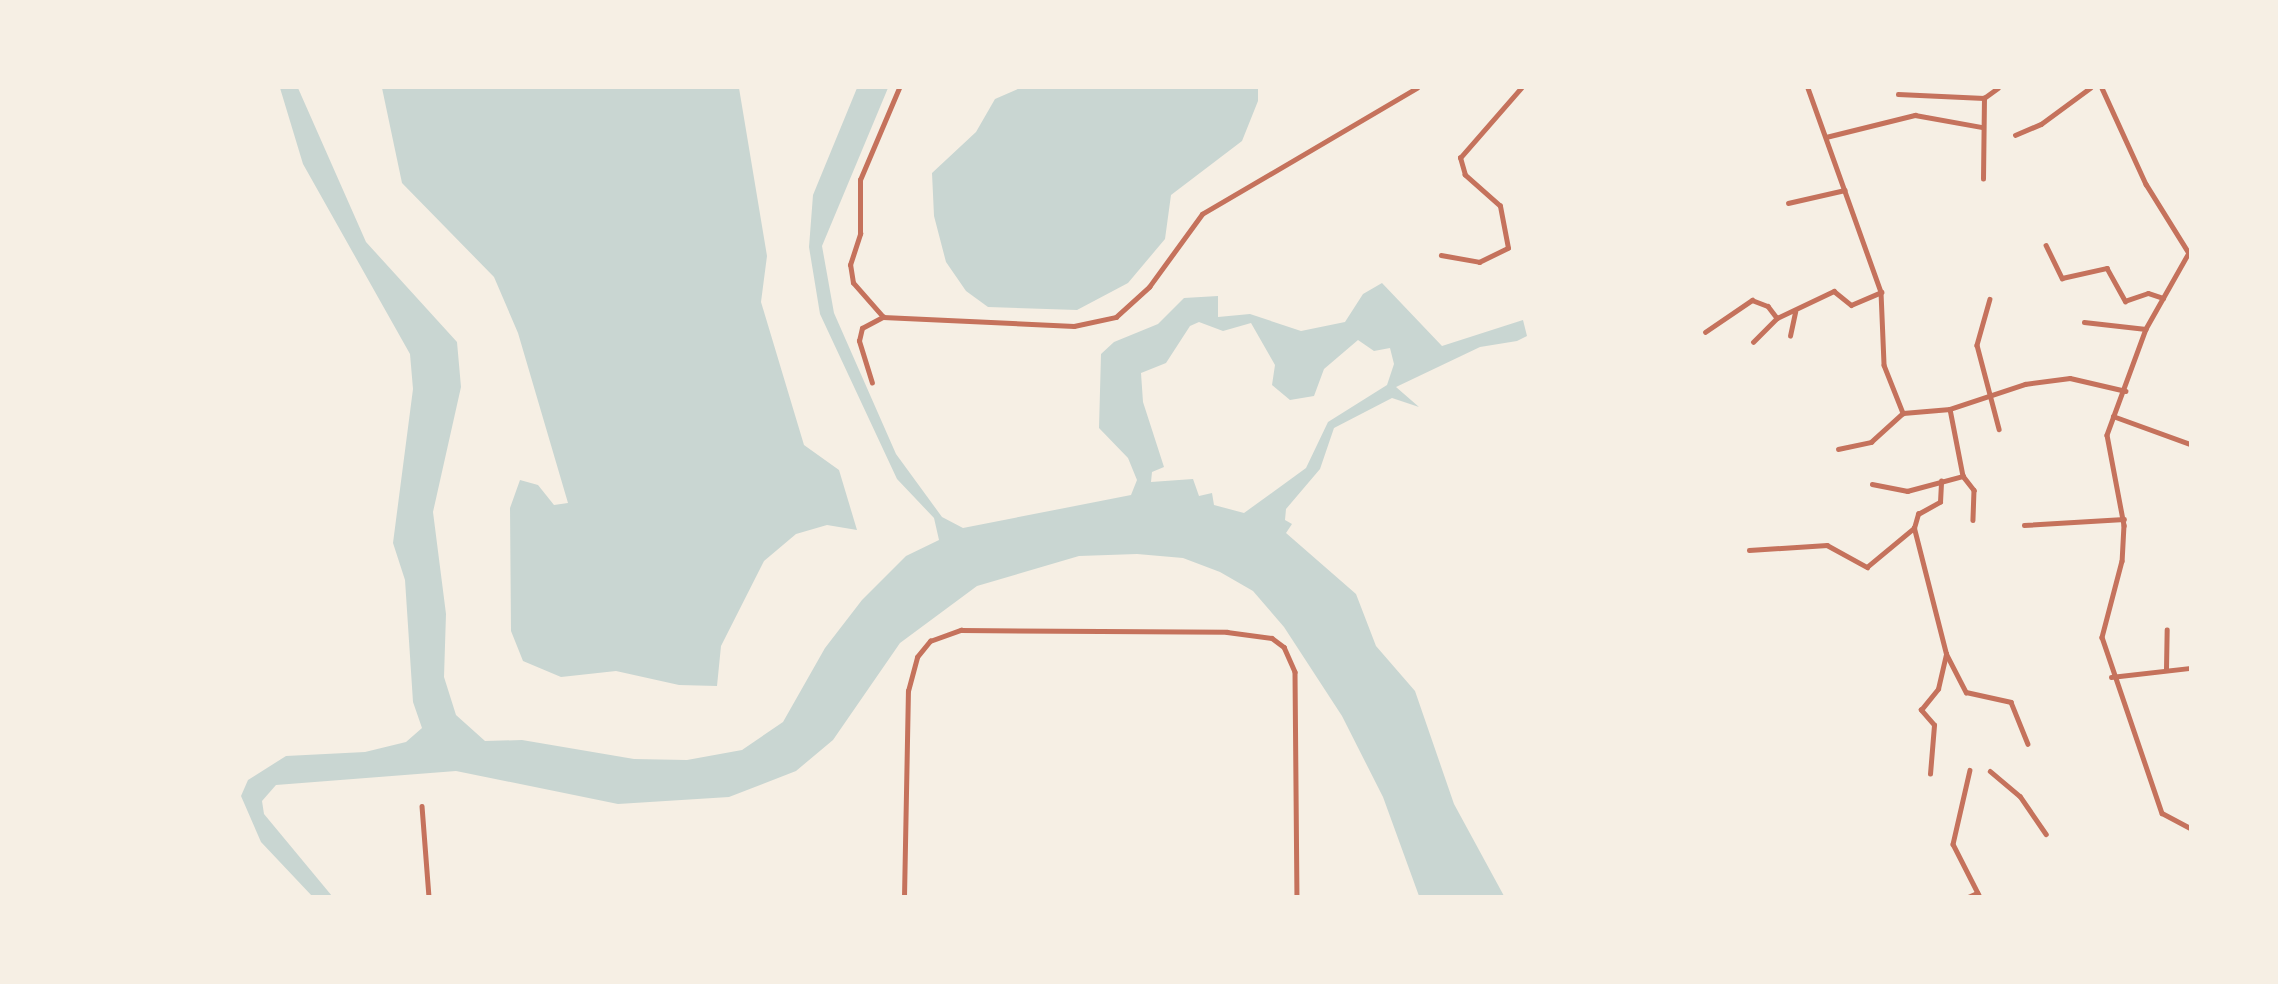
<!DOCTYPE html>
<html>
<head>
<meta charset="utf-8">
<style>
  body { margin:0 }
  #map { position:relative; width:2278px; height:984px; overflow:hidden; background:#f6efe4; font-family:Overpass,sans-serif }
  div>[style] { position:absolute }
  .water>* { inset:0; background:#c9d6d2 }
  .minor>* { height:4.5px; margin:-2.25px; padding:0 2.25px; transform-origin:2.25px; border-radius:2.25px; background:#c5725c }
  span { translate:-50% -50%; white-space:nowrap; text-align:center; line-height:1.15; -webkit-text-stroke:7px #f6efe4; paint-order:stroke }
  .frame { position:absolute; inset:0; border:89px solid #f6efe4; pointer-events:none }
</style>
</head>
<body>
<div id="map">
  <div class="water">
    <div style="clip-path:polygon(evenodd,280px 88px,298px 88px,366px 242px,457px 342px,461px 387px,433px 512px,446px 614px,444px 677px,456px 715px,485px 741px,522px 740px,634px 759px,687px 760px,742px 750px,783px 722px,825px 648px,862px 600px,906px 556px,939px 540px,934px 518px,897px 479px,820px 314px,809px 247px,813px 195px,857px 88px,888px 88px,822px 246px,834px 313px,896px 454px,942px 517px,963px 528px,1131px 495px,1137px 480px,1128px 458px,1099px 428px,1101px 354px,1114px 342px,1158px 324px,1184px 298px,1218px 296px,1218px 317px,1250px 314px,1301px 331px,1345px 322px,1363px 294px,1382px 283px,1442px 346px,1523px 320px,1527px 336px,1517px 341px,1480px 347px,1396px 387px,1419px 407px,1392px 398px,1334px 428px,1320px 469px,1286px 509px,1285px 520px,1292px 524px,1286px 533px,1356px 594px,1376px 646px,1415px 691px,1454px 804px,1504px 896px,1419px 896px,1383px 797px,1342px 716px,1284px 627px,1253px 591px,1220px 572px,1183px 558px,1137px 554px,1079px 556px,977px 586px,900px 643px,833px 740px,796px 771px,729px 797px,618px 804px,456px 771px,276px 785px,262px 801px,264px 814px,332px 896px,312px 896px,261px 842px,241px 796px,248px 780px,286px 756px,365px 752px,406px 742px,422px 728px,413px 702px,405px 580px,393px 543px,413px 389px,410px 354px,303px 164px,280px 88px,1199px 322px,1223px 331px,1251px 323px,1275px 365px,1272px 385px,1290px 400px,1314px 396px,1324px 369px,1358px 340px,1374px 351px,1390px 348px,1394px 364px,1387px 385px,1328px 422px,1306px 468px,1244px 513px,1214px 505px,1212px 493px,1199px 496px,1193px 479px,1151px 482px,1152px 472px,1164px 467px,1143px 402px,1141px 373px,1166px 363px,1190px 326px,1199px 322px)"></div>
    <div style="clip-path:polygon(382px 88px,739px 88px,767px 256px,761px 302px,804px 445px,839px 470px,857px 530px,827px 525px,796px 534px,764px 561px,721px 646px,717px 686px,679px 685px,616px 671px,561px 677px,523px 661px,511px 631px,510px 508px,520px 480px,538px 485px,554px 505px,568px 503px,518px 333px,494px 277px,402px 183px)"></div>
    <div style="clip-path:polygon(1020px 88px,1258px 88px,1258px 101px,1242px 141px,1171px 195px,1165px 239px,1128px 283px,1077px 310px,988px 307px,966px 291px,946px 262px,934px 216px,932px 173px,976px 132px,995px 99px)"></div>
  </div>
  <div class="minor">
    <div style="left:1808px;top:88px;width:217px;rotate:70.3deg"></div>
    <div style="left:1881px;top:292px;width:73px;rotate:87.6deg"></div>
    <div style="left:1884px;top:365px;width:52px;rotate:68.4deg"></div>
    <div style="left:2102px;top:88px;width:106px;rotate:65.4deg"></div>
    <div style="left:2146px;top:184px;width:81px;rotate:58.1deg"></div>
    <div style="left:1898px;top:94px;width:86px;rotate:2.7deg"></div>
    <div style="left:2015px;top:135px;width:28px;rotate:-23deg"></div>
    <div style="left:2041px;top:124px;width:61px;rotate:-36.3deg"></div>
    <div style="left:1826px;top:137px;width:92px;rotate:-13.9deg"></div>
    <div style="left:1915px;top:115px;width:68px;rotate:10.2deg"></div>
    <div style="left:1983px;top:179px;width:81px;rotate:-89.3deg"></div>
    <div style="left:1984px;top:98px;width:17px;rotate:-36deg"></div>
    <div style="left:1788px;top:203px;width:58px;rotate:-12.8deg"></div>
    <div style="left:2046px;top:245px;width:37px;rotate:64deg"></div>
    <div style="left:2062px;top:278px;width:46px;rotate:-12.5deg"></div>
    <div style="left:2107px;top:268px;width:38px;rotate:61deg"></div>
    <div style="left:2125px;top:301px;width:24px;rotate:-19deg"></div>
    <div style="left:2148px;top:293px;width:16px;rotate:18deg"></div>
    <div style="left:2189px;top:253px;width:87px;rotate:119.5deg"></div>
    <div style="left:2146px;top:329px;width:113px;rotate:110.2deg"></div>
    <div style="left:2107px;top:435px;width:92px;rotate:79.3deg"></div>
    <div style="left:2124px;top:525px;width:36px;rotate:93deg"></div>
    <div style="left:2122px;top:561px;width:79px;rotate:104.7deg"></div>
    <div style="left:2102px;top:637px;width:186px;rotate:71.2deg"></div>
    <div style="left:2162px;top:813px;width:32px;rotate:28deg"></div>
    <div style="left:1441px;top:255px;width:39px;rotate:10deg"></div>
    <div style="left:1479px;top:262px;width:32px;rotate:-26deg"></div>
    <div style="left:1508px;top:248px;width:43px;rotate:-100.8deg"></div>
    <div style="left:1500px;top:206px;width:47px;rotate:-138.5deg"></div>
    <div style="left:1465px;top:175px;width:18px;rotate:-106deg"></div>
    <div style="left:1460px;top:158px;width:93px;rotate:-48.9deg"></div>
    <div style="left:1990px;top:299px;width:48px;rotate:105.8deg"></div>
    <div style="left:1977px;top:345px;width:87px;rotate:75.3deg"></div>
    <div style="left:883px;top:317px;width:45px;rotate:-131.4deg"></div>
    <div style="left:853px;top:283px;width:18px;rotate:-99deg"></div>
    <div style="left:850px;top:265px;width:33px;rotate:-72deg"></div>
    <div style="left:860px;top:234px;width:54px;rotate:-90deg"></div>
    <div style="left:860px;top:180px;width:100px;rotate:-67deg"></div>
    <div style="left:2084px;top:322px;width:62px;rotate:6.4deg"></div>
    <div style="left:1705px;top:332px;width:57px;rotate:-34.2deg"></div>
    <div style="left:1752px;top:300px;width:17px;rotate:21deg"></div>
    <div style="left:1768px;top:306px;width:15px;rotate:53deg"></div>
    <div style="left:1777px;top:318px;width:63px;rotate:-25.3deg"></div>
    <div style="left:1834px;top:291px;width:22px;rotate:39deg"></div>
    <div style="left:1851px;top:305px;width:33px;rotate:-23deg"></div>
    <div style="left:1790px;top:336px;width:25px;rotate:-78deg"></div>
    <div style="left:1753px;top:342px;width:34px;rotate:-45deg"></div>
    <div style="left:872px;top:383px;width:44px;rotate:-107.2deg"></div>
    <div style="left:859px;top:341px;width:13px;rotate:-77deg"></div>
    <div style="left:862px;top:328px;width:24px;rotate:-28deg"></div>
    <div style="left:883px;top:317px;width:191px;rotate:2.7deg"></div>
    <div style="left:1074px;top:326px;width:43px;rotate:-12.1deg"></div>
    <div style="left:1116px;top:317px;width:45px;rotate:-42.3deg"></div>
    <div style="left:1149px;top:287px;width:90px;rotate:-54deg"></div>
    <div style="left:1202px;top:214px;width:249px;rotate:-30.4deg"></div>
    <div style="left:1950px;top:409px;width:68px;rotate:79deg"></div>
    <div style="left:1963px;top:476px;width:18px;rotate:52deg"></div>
    <div style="left:1974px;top:490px;width:30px;rotate:92deg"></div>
    <div style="left:2113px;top:416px;width:82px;rotate:20deg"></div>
    <div style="left:1838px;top:449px;width:34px;rotate:-12deg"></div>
    <div style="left:1871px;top:442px;width:43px;rotate:-42.2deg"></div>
    <div style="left:1903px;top:413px;width:47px;rotate:-4.9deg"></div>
    <div style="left:1950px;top:409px;width:79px;rotate:-18.4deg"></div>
    <div style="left:2025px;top:384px;width:45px;rotate:-7.6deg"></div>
    <div style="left:2070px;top:378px;width:57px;rotate:13.1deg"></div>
    <div style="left:1872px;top:484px;width:36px;rotate:11deg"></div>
    <div style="left:1907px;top:491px;width:58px;rotate:-15deg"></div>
    <div style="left:2024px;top:525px;width:100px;rotate:-3.4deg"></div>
    <div style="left:1749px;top:550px;width:78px;rotate:-3.7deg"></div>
    <div style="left:1827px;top:545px;width:46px;rotate:28.8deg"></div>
    <div style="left:1867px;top:567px;width:61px;rotate:-39.7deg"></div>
    <div style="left:1947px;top:655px;width:42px;rotate:62.8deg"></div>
    <div style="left:1966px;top:692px;width:46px;rotate:12.5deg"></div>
    <div style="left:2011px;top:702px;width:45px;rotate:68deg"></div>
    <div style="left:2166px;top:669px;width:39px;rotate:-89deg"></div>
    <div style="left:2111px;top:677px;width:80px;rotate:-6.5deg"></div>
    <div style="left:1970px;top:770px;width:76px;rotate:102.9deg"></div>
    <div style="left:1953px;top:844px;width:59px;rotate:63deg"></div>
    <div style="left:1990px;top:771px;width:39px;rotate:40deg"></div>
    <div style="left:2020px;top:796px;width:46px;rotate:55.6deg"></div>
    <div style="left:1930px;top:774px;width:49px;rotate:-85.3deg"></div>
    <div style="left:1934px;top:725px;width:20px;rotate:-131deg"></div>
    <div style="left:1921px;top:710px;width:27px;rotate:-51deg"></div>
    <div style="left:1938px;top:689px;width:36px;rotate:-77deg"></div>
    <div style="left:1946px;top:654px;width:130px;rotate:-104.3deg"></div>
    <div style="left:1914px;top:528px;width:15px;rotate:-74deg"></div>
    <div style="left:1918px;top:514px;width:25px;rotate:-29deg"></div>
    <div style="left:1940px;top:502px;width:21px;rotate:-87deg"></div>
    <div style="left:422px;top:806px;width:91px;rotate:85.6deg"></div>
    <div style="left:904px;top:897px;width:206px;rotate:-88.9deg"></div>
    <div style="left:908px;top:691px;width:35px;rotate:-75deg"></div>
    <div style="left:917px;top:657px;width:21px;rotate:-51deg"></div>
    <div style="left:930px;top:641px;width:33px;rotate:-20deg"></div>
    <div style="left:961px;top:630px;width:266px;rotate:0.4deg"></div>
    <div style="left:1227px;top:632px;width:45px;rotate:7.6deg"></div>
    <div style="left:1272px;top:638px;width:15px;rotate:37deg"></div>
    <div style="left:1284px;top:647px;width:27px;rotate:66deg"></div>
    <div style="left:1295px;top:672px;width:225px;rotate:89.5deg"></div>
    <div style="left:1968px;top:897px;width:10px;rotate:-24deg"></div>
  </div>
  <div class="frame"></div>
</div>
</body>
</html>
